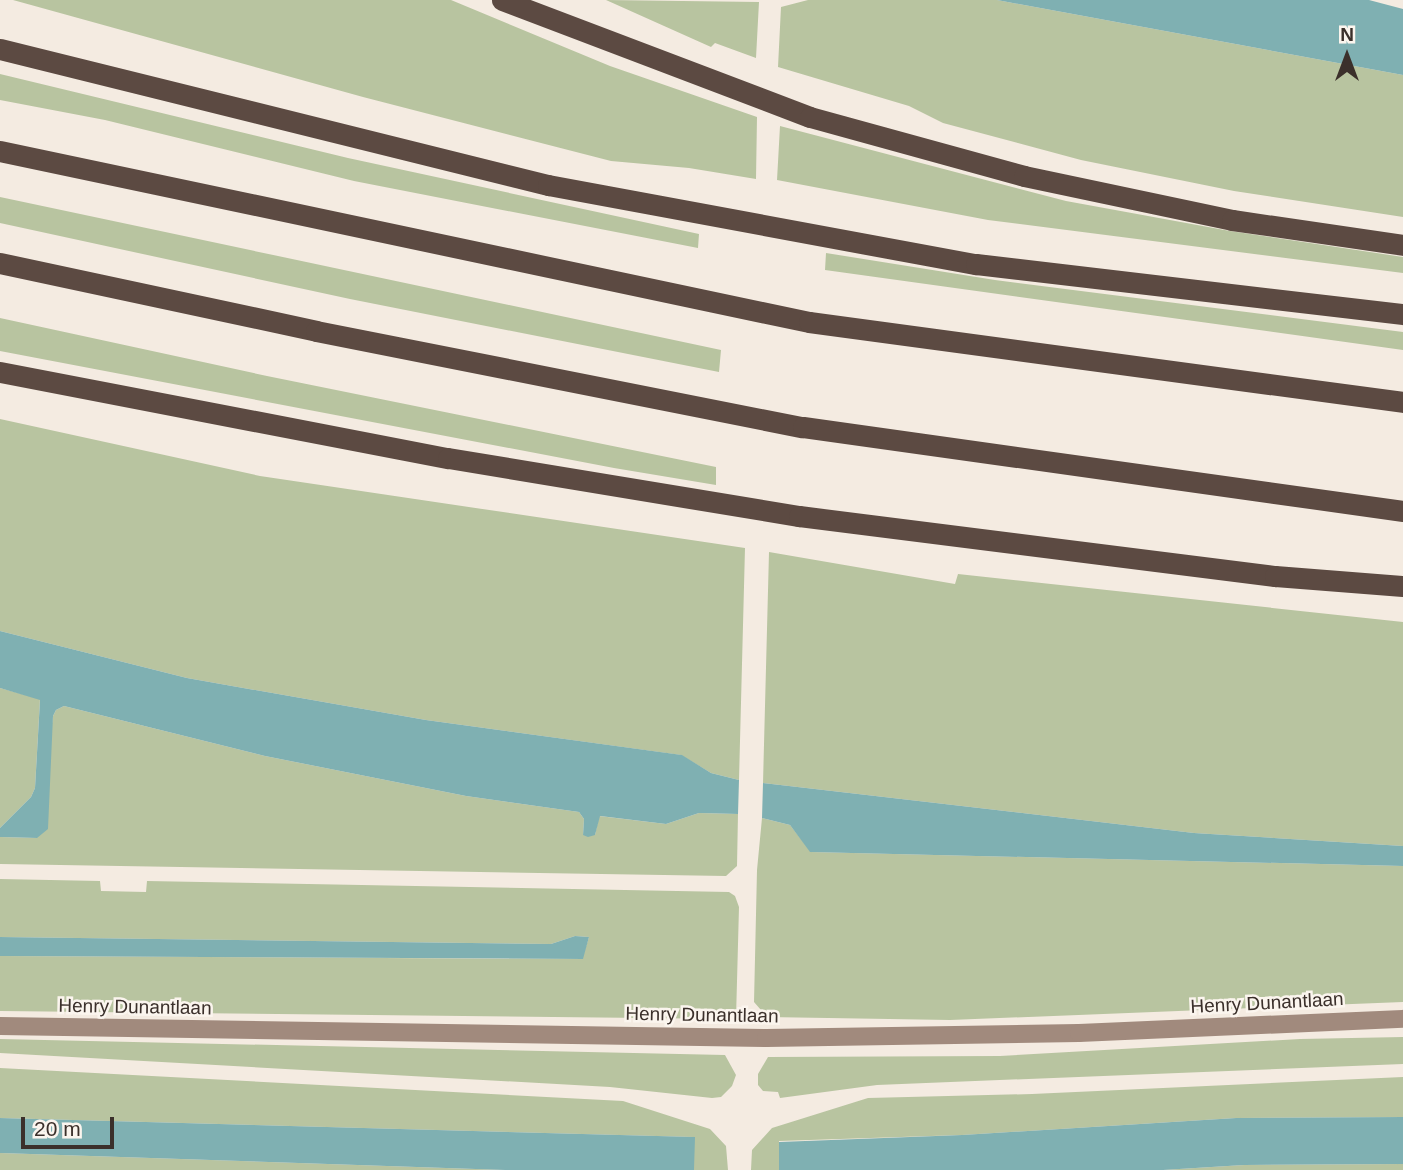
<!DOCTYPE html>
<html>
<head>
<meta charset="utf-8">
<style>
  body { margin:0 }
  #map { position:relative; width:1403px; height:1170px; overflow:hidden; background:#f4ebe1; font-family:Arial,sans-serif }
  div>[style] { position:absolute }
  .green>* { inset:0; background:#b8c4a0 }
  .water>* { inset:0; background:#7fb0b2 }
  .secondary>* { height:18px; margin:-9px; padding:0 9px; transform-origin:9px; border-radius:9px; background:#a18a7d }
  .motorway>* { height:21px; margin:-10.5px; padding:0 10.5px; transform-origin:10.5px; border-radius:10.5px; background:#5c4a42 }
  span { translate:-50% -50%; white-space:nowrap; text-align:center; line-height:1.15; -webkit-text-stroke:5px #fbf5ee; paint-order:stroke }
  .street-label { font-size:19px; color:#3b302b }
  .north { position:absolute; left:1312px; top:21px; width:70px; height:70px; -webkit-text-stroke:5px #fbf5ee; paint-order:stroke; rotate:0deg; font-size:19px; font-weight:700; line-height:28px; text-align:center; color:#3b302b }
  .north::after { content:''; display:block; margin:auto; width:24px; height:32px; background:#3b302b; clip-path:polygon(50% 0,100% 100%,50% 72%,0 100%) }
  .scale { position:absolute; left:21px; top:1117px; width:93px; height:32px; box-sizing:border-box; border:4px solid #3b302b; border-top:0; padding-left:9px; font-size:21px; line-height:24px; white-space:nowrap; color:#3b302b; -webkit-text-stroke:5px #fbf5ee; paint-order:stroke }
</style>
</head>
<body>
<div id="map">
  <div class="green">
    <div style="clip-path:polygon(13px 0,451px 0,610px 66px,757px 117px,756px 179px,689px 168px,611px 161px,363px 97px)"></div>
    <div style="clip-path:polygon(606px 0,759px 2px,756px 58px,715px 43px,711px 47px)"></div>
    <div style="clip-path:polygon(808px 0,997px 0,1403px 75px,1403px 217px,1234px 191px,1081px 160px,943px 123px,909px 106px,778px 67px,781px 7px)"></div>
    <div style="clip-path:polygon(0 74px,348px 158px,699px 234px,698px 248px,354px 181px,105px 120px,0 100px)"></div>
    <div style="clip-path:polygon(780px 126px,1066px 201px,1230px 231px,1403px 257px,1403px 273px,988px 220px,777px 180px)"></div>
    <div style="clip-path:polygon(0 197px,721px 350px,719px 372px,350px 299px,0 223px)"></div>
    <div style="clip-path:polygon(826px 253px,995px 280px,1403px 332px,1403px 350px,825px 270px)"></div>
    <div style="clip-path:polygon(0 318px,267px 376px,716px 467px,716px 485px,614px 468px,0 351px)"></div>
    <div style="clip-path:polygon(0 419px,260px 476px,745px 548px,739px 780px,711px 773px,681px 755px,426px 720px,187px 678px,0 631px)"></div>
    <div style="clip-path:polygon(769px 552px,955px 584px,958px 574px,1403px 622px,1403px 846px,1194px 833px,763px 783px)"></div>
    <div style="clip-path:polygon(0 688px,40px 699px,35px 788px,31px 797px,0 828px)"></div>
    <div style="clip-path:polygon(64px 706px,265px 756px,466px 796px,579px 812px,584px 819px,583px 835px,595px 835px,599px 816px,666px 824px,699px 813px,738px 814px,737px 866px,726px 876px,0 864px,0 837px,37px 838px,53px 716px,56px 710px)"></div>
    <div style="clip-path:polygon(762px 818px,790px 825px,811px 852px,1403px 866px,1403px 1002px,950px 1020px,767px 1017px,754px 1002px,757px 870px)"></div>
    <div style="clip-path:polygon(0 879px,100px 881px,101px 891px,146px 892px,147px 881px,729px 892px,735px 896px,739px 907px,736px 1019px,0 1011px,0 956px,582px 959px,589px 937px,575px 936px,551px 944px,0 937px)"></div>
    <div style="clip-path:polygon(1403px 1037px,1403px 1064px,877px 1085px,780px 1098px,778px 1092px,763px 1091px,758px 1085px,758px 1074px,768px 1057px,1000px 1056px,1300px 1039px)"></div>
    <div style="clip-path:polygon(0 1039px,725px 1055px,736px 1075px,732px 1086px,721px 1097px,712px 1098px,610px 1087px,0 1053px)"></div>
    <div style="clip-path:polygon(0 1068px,623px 1101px,710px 1129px,726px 1146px,728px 1170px,694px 1170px,694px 1137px,0 1118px)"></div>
    <div style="clip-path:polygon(1403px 1077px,1403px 1117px,1236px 1118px,962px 1135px,779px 1141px,779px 1170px,751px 1170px,752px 1150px,772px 1128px,868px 1098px,1032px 1094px)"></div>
    <div style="clip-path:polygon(0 1153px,505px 1170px,0 1170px)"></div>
    <div style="clip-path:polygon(1403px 1164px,1403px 1170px,1163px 1170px,1244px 1165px)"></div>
  </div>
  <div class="water">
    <div style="clip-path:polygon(997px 0,1369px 0,1403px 9px,1403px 75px)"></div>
    <div style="clip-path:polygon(0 631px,187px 678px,426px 720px,682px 755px,711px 773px,739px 780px,738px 814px,699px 813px,666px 824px,600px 816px,595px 835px,588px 837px,583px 835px,584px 819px,579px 812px,466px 796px,265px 756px,64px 706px,56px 710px,53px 716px,48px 829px,37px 838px,0 837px,0 828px,31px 797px,35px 788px,40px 700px,0 688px)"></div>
    <div style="clip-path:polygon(763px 783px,1194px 833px,1403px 846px,1403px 866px,810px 852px,790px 825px,762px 818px)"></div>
    <div style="clip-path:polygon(575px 936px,589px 937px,583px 959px,0 956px,0 937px,551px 944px)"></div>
    <div style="clip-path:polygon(1403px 1117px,1403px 1164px,1244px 1165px,1163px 1170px,779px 1170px,779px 1142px,962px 1135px,1236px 1118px)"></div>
    <div style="clip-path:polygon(0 1118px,695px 1137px,694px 1170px,505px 1170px,0 1153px)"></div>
  </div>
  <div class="secondary">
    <div style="left:0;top:1026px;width:766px;rotate:0.9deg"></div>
    <div style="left:766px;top:1038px;width:313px;rotate:-0.9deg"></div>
    <div style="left:1079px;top:1033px;width:324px;rotate:-2.5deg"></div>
  </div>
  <div class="motorway">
    <div style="left:502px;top:0;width:329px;rotate:20.8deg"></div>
    <div style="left:810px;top:117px;width:222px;rotate:15.4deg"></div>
    <div style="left:1024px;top:176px;width:213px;rotate:11.9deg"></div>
    <div style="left:1232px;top:220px;width:173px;rotate:8.3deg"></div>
    <div style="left:0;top:49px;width:565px;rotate:13.94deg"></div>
    <div style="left:548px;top:185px;width:435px;rotate:10.5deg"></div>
    <div style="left:976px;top:264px;width:430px;rotate:6.7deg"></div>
    <div style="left:0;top:151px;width:827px;rotate:11.94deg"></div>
    <div style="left:809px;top:322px;width:599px;rotate:7.67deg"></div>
    <div style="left:0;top:263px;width:323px;rotate:12.1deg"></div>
    <div style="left:316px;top:331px;width:496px;rotate:11.2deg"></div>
    <div style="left:803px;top:427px;width:606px;rotate:7.97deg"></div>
    <div style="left:0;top:372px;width:456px;rotate:10.9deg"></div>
    <div style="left:448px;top:458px;width:356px;rotate:9.4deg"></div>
    <div style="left:799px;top:516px;width:480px;rotate:7.2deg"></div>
    <div style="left:1275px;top:576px;width:128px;rotate:4.5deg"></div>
  </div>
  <div class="street-label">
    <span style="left:1267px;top:1003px;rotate:-3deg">Henry Dunantlaan</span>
    <span style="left:135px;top:1007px;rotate:1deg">Henry Dunantlaan</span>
    <span style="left:702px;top:1015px;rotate:1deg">Henry Dunantlaan</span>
  </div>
  <div class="north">N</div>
  <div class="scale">20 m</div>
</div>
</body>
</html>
